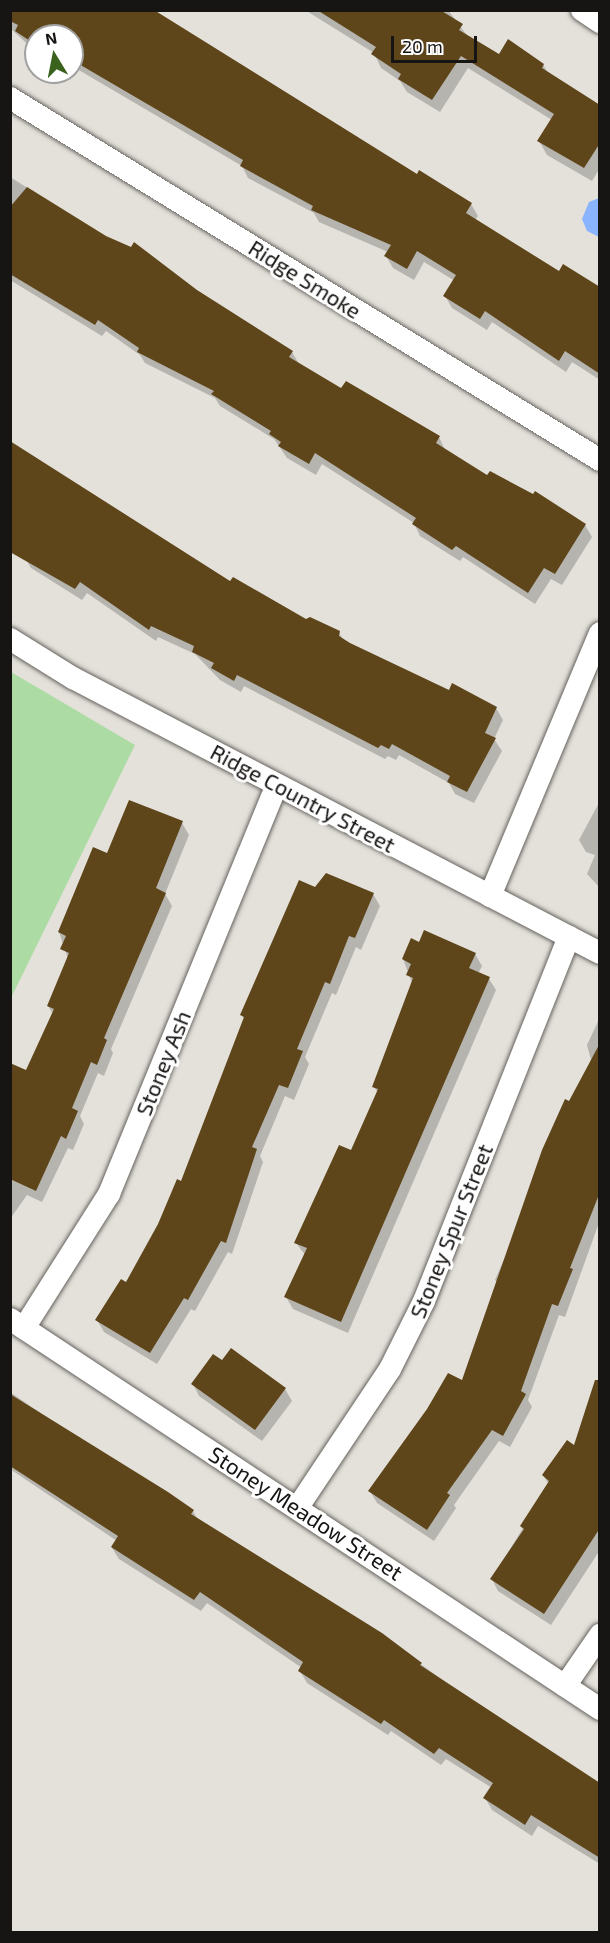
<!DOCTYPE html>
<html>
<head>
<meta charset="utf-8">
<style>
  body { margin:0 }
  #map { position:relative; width:610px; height:1943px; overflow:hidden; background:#e4e1db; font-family:"Exo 2",sans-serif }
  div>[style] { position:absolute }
  .green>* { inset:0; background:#addba4 }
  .water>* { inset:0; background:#8ab4fd }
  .shadow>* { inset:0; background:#0003 }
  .building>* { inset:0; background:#5e461a }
  .roads { filter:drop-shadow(0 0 2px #66635e) drop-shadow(0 0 2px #66635e) }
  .street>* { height:22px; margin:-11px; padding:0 11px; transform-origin:11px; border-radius:11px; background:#fff }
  span { translate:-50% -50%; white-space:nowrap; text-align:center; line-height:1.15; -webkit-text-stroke:6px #fff; paint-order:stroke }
  .street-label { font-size:22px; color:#171513 }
  .frame { position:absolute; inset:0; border:12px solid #171513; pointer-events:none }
  .north { position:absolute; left:24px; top:24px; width:60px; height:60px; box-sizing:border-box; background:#fff; border:2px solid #a2a1a1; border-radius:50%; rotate:350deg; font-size:16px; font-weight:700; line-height:24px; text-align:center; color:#171513 }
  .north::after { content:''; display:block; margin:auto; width:21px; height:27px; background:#3a621d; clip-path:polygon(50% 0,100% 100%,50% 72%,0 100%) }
  .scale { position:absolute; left:391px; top:36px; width:86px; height:27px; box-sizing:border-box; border:3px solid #171513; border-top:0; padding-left:8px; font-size:18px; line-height:21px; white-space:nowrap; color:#171513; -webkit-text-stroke:4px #fff; paint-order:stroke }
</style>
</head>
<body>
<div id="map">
  <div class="green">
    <div style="clip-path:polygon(11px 672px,135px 745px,11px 998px)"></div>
  </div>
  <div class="water">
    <div style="clip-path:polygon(599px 198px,600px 237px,599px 237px,587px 231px,582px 219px,589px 202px)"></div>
  </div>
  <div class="shadow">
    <div style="clip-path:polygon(10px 10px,417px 176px,471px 204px,478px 216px,475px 220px,559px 273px,600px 289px,600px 380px,572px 362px,566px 372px,492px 322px,487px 330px,452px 308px,445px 296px,455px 281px,424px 262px,414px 280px,393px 268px,386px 256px,388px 252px,319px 222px,314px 213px,248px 178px,242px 166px,72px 66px,72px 36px,36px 36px,36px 52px,10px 28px)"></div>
    <div style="clip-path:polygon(305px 10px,448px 10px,469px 38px,500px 56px,543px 65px,549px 74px,597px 105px,600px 102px,600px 168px,592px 181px,547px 155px,539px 141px,552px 120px,468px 68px,440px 112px,407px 92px,400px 81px,381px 68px,374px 53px)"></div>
    <div style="clip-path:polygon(10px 177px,292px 352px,299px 364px,341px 391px,439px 437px,445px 450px,488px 477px,585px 525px,592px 537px,562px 585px,551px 579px,535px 604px,463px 557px,460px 561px,420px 536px,414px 523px,322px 464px,316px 475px,287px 458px,274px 439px,220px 406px,215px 398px,145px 363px,140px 355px,106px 331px,102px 336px,10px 280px)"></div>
    <div style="clip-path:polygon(11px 443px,231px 583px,306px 621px,339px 633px,344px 641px,449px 692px,496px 708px,503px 720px,494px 739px,502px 751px,474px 803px,455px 794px,449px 783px,399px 755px,396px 760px,388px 756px,385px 759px,244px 686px,241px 692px,220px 680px,195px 654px,158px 637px,156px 641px,87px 593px,82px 600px,31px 568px,24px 556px)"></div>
    <div style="clip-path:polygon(600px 801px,600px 888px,587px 874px,595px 855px,586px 852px,579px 840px)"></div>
    <div style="clip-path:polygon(182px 823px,189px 835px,165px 894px,172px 906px,111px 1049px,113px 1053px,104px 1076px,98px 1073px,80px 1116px,84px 1124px,73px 1150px,68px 1148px,42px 1202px,27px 1195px,10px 1219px,10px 1072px,26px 1071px,53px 1014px,48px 1006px,68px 959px,59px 932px,107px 855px)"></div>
    <div style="clip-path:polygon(316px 889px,373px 894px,380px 906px,361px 950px,356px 947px,336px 995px,332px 993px,305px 1057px,309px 1064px,294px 1100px,285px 1096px,260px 1156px,263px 1162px,232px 1254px,228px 1252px,195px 1311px,191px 1309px,157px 1364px,104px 1332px,97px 1320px,127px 1284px,182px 1183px,245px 1020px,242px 1015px)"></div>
    <div style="clip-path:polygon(420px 944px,475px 954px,482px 966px,478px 974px,489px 979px,496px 990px,348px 1333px,293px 1309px,286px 1297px,305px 1255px,296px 1243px,315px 1198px,319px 1200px,352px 1152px,378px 1093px,374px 1087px,412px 983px,403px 959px)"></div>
    <div style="clip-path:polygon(600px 1017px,600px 1220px,565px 1317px,559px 1315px,528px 1400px,532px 1407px,510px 1447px,499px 1441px,454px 1505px,456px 1508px,434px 1541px,377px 1503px,370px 1491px,462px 1382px,498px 1284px,495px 1280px,591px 1060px,587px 1045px)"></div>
    <div style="clip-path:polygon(222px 1362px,285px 1389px,292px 1401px,262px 1441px,199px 1396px,193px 1384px)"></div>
    <div style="clip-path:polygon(600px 1388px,600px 1550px,551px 1625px,498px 1591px,492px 1579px,549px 1485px,543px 1475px,575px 1447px)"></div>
    <div style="clip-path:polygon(10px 1392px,97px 1452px,193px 1511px,199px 1522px,381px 1635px,489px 1714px,600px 1785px,600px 1864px,538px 1826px,532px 1836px,492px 1810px,485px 1798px,492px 1788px,446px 1759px,441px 1765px,391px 1731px,388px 1735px,307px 1683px,300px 1671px,302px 1668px,207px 1603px,201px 1611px,119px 1559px,112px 1548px,117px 1541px,10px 1469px)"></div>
  </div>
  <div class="building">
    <div style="clip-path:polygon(10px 10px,154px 10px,417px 174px,419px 170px,472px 203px,466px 213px,559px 271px,563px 264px,600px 287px,600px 374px,565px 351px,559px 361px,485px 311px,480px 319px,443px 296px,456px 275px,417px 251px,407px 269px,384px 256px,391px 245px,311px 210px,313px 206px,240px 166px,243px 160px,72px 60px,72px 36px,36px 36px,36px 45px,15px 31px,18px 25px,10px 21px)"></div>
    <div style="clip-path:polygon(317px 10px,440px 10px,463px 24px,459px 30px,499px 54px,508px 39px,544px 64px,542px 68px,600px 105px,600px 143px,584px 168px,537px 141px,554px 114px,461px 56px,432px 100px,398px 79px,401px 74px,371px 54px,376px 47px)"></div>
    <div style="clip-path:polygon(27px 187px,106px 236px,131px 247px,134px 242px,197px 290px,293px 351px,289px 357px,341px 388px,346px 381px,440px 436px,436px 443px,487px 475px,490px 471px,533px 494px,535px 491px,586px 524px,555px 574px,544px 568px,528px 593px,456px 546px,452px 550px,412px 524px,416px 518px,315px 453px,309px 464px,278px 446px,281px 442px,269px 434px,271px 431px,211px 394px,214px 391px,137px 352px,139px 348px,98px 320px,95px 325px,10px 274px,10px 207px)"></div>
    <div style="clip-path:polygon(10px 441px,230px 581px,233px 577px,306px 619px,310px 617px,340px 631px,339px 636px,350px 643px,449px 690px,452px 683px,497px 707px,485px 733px,496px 738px,467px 792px,447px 782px,450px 776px,392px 744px,389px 749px,381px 745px,378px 748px,237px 675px,234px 681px,211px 668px,214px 663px,192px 652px,194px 646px,151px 626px,149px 630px,80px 582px,75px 589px,10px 552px)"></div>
    <div style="clip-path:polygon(129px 800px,183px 821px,156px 888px,166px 893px,104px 1038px,107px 1040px,97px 1065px,91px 1062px,72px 1108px,78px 1111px,66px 1139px,61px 1136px,36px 1191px,10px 1179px,10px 1063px,26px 1070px,54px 1009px,47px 1006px,69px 953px,60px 949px,66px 936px,58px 932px,93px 847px,107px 853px)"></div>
    <div style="clip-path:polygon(326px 873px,374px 893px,355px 938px,349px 936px,330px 984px,325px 982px,297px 1049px,303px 1051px,288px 1088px,279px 1085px,252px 1147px,257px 1149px,226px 1243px,221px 1241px,188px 1300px,184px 1298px,150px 1353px,95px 1320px,121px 1279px,126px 1282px,158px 1224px,177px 1179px,181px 1181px,244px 1017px,240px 1015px,299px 880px,315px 887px)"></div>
    <div style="clip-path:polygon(424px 930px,476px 953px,469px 968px,490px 977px,341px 1322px,284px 1297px,307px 1248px,294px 1243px,339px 1145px,351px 1150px,378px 1089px,372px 1087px,413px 978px,406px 975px,411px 964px,402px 959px,411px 938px,419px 942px)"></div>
    <div style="clip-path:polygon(600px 1043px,600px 1192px,570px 1268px,573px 1269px,558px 1306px,552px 1304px,521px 1391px,526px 1394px,503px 1436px,492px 1430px,447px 1493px,450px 1495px,427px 1530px,368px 1491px,427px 1409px,448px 1373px,462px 1380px,542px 1150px,565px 1099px,569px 1101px)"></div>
    <div style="clip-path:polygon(231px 1348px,286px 1388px,255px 1430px,191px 1384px,213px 1354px,222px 1360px)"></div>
    <div style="clip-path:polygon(595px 1380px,600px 1380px,600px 1528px,544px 1614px,490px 1579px,524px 1529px,520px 1526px,549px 1481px,542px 1475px,567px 1440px,574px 1445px)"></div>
    <div style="clip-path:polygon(10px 1394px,168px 1492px,194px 1510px,191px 1514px,382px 1633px,422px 1663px,420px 1665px,600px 1783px,600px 1858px,531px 1815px,525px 1825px,483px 1798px,493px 1783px,439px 1748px,434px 1754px,384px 1720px,381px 1724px,298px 1671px,303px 1662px,200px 1592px,194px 1600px,111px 1547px,118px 1536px,10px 1466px)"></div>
  </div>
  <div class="roads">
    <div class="street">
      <div style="left:582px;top:10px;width:22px;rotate:34deg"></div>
      <div style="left:10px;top:98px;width:692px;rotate:31.53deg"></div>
      <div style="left:10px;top:639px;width:74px;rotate:31.8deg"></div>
      <div style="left:73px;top:678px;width:594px;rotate:27.56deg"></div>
      <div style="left:490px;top:896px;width:285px;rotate:-67.3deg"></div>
      <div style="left:10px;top:1319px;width:707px;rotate:33.47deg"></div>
      <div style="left:24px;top:1328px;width:159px;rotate:-57.6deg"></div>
      <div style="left:109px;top:1194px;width:442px;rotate:-67.7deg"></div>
      <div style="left:298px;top:1507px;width:166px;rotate:-56.3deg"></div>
      <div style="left:390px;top:1369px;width:76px;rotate:-63.4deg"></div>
      <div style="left:424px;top:1301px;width:392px;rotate:-68.3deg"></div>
      <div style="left:565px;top:1686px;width:62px;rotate:-55.5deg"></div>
    </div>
  </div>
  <div class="street-label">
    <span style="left:305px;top:279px;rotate:32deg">Ridge Smoke</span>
    <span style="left:303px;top:798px;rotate:28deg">Ridge Country Street</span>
    <span style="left:163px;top:1063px;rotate:-68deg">Stoney Ash</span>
    <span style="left:451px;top:1231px;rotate:-68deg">Stoney Spur Street</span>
    <span style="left:306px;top:1513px;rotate:33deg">Stoney Meadow Street</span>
  </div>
  <div class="frame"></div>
  <div class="north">N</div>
  <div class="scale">20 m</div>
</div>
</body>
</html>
